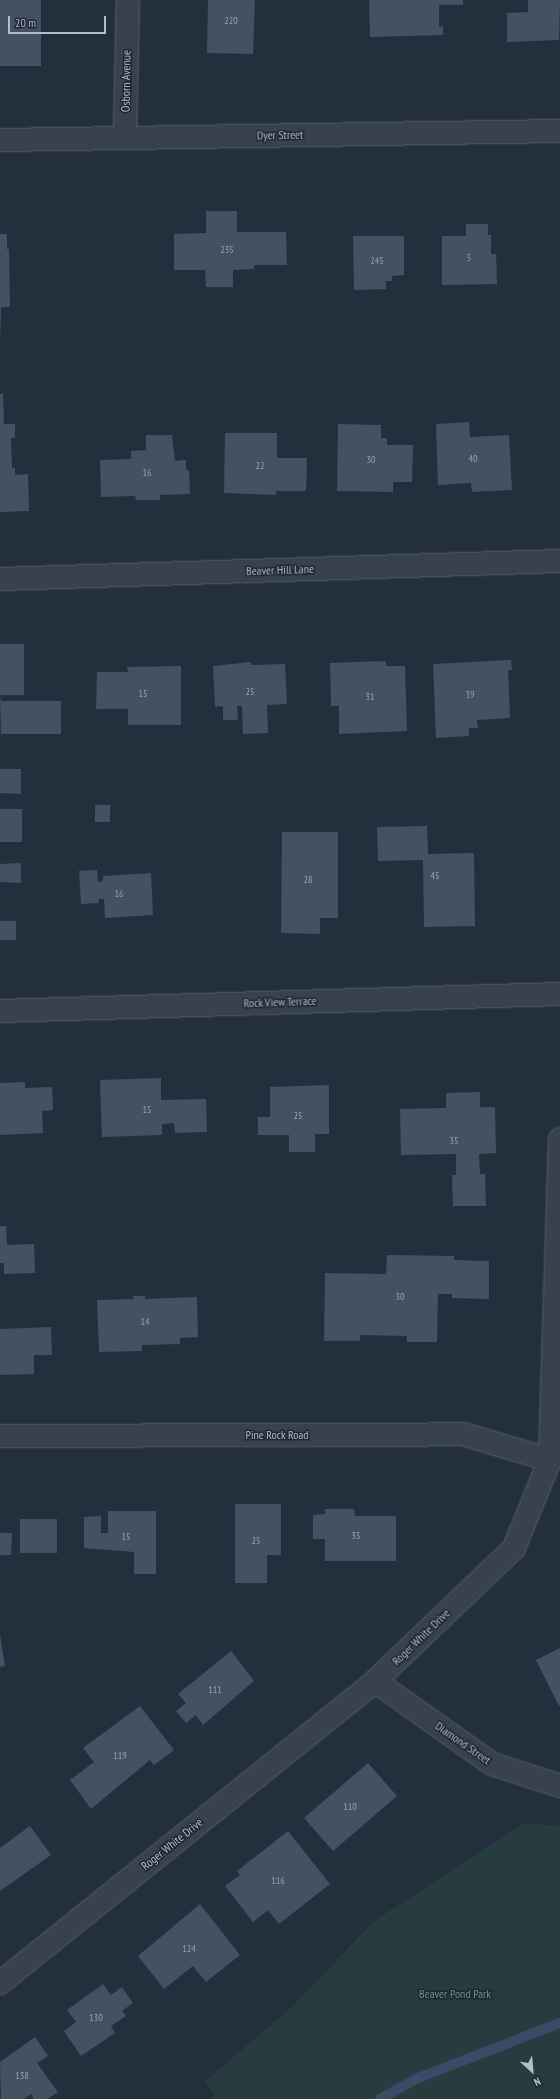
<!DOCTYPE html>
<html>
<head>
<meta charset="utf-8">
<style>
  body { margin:0 }
  #map { position:relative; width:560px; height:2099px; overflow:hidden; background:#242f3e; font-family:"PT Sans Narrow",sans-serif }
  div>[style] { position:absolute }
  .green>* { inset:0; background:#263c3f }
  .stream>* { height:10px; margin:-5px; padding:0 5px; transform-origin:5px; border-radius:5px; background:#394c67 }
  .building>* { inset:0; background:#455162 }
  .roads { filter:drop-shadow(0 0 1px #565f6c) drop-shadow(0 0 1px #565f6c) }
  .street>* { height:22px; margin:-11px; padding:0 11px; transform-origin:11px; border-radius:11px; background:#38414e }
  span { translate:-50% -50%; white-space:nowrap; text-align:center; line-height:1.15; -webkit-text-stroke:3px #1d2633; paint-order:stroke }
  .number-label { font-size:10px; color:#98a1af }
  .number-label span { -webkit-text-stroke-width:0 }
  .street-label { font-size:12px; color:#b4bcc9 }
  .park-label { font-size:12px; color:#6b9a76 }
  .north { position:absolute; left:512px; top:2051px; width:40px; height:40px; -webkit-text-stroke:3px #1d2633; paint-order:stroke; rotate:154deg; font-size:11px; font-weight:700; line-height:16px; text-align:center; color:#b4bcc9 }
  .north::after { content:''; display:block; margin:auto; width:14px; height:18px; background:#b4bcc9; clip-path:polygon(50% 0,100% 100%,50% 72%,0 100%) }
  .scale { position:absolute; left:8px; top:16px; width:98px; height:18px; box-sizing:border-box; border:2px solid #b4bcc9; border-top:0; padding-left:5px; font-size:12px; line-height:14px; white-space:nowrap; color:#b4bcc9; -webkit-text-stroke:3px #1d2633; paint-order:stroke }
</style>
</head>
<body>
<div id="map">
  <div class="green">
    <div style="clip-path:polygon(524px 1823px,560px 1826px,560px 2099px,210px 2099px,215px 2095px,205px 2081px,292px 2007px,374px 1921px)"></div>
  </div>
  <div class="stream">
    <div style="left:380px;top:2099px;width:43px;rotate:-28.9deg"></div>
    <div style="left:418px;top:2078px;width:152px;rotate:-21.2deg"></div>
  </div>
  <div class="building">
    <div style="clip-path:polygon(0 0,41px 0,41px 66px,0 66px)"></div>
    <div style="clip-path:polygon(208px 0,255px 0,253px 54px,207px 53px)"></div>
    <div style="clip-path:polygon(369px 0,463px 0,463px 5px,439px 5px,439px 27px,443px 26px,443px 35px,370px 37px)"></div>
    <div style="clip-path:polygon(528px 0,560px 0,559px 40px,507px 42px,507px 13px,528px 12px)"></div>
    <div style="clip-path:polygon(206px 211px,237px 211px,237px 232px,286px 232px,287px 265px,254px 265px,254px 269px,233px 270px,233px 287px,206px 287px,205px 270px,174px 270px,174px 234px,206px 233px)"></div>
    <div style="clip-path:polygon(466px 224px,488px 224px,488px 235px,491px 235px,491px 254px,496px 254px,497px 284px,442px 285px,442px 236px,466px 236px)"></div>
    <div style="clip-path:polygon(0 234px,7px 234px,7px 249px,9px 249px,10px 307px,1px 307px,0 346px)"></div>
    <div style="clip-path:polygon(353px 236px,404px 236px,404px 275px,392px 276px,392px 281px,386px 281px,386px 289px,354px 290px)"></div>
    <div style="clip-path:polygon(0 394px,3px 394px,4px 424px,15px 424px,15px 438px,11px 438px,12px 468px,15px 468px,15px 475px,28px 474px,29px 511px,0 512px)"></div>
    <div style="clip-path:polygon(469px 422px,470px 437px,509px 435px,512px 490px,472px 492px,471px 483px,438px 485px,436px 424px)"></div>
    <div style="clip-path:polygon(338px 424px,381px 425px,381px 438px,387px 438px,387px 445px,413px 445px,412px 482px,393px 482px,393px 492px,337px 491px)"></div>
    <div style="clip-path:polygon(225px 433px,277px 433px,277px 458px,307px 458px,306px 491px,276px 491px,276px 495px,224px 493px)"></div>
    <div style="clip-path:polygon(146px 435px,172px 435px,175px 461px,186px 460px,186px 470px,189px 470px,190px 494px,160px 495px,160px 500px,136px 500px,135px 496px,101px 497px,100px 460px,131px 459px,131px 451px,146px 450px)"></div>
    <div style="clip-path:polygon(0 644px,24px 644px,24px 695px,0 695px)"></div>
    <div style="clip-path:polygon(511px 660px,512px 670px,508px 670px,510px 718px,477px 720px,478px 728px,469px 728px,469px 736px,436px 738px,433px 664px)"></div>
    <div style="clip-path:polygon(386px 661px,386px 666px,405px 666px,407px 731px,339px 734px,339px 706px,331px 706px,330px 663px)"></div>
    <div style="clip-path:polygon(251px 662px,251px 665px,285px 664px,287px 704px,267px 705px,268px 733px,243px 734px,242px 706px,237px 706px,238px 720px,223px 720px,223px 706px,215px 707px,213px 666px)"></div>
    <div style="clip-path:polygon(181px 666px,181px 725px,128px 725px,128px 709px,96px 709px,97px 672px,128px 672px,127px 667px)"></div>
    <div style="clip-path:polygon(0 696px,1px 701px,61px 701px,61px 734px,1px 734px)"></div>
    <div style="clip-path:polygon(0 769px,21px 769px,21px 794px,0 793px)"></div>
    <div style="clip-path:polygon(95px 805px,110px 805px,110px 822px,95px 822px)"></div>
    <div style="clip-path:polygon(0 809px,22px 809px,22px 842px,0 842px)"></div>
    <div style="clip-path:polygon(427px 826px,428px 854px,474px 853px,475px 926px,424px 927px,423px 860px,378px 861px,377px 827px)"></div>
    <div style="clip-path:polygon(282px 832px,338px 832px,338px 918px,320px 918px,320px 934px,281px 933px)"></div>
    <div style="clip-path:polygon(21px 863px,21px 883px,0 882px,0 864px)"></div>
    <div style="clip-path:polygon(97px 870px,98px 882px,103px 881px,103px 876px,151px 873px,153px 915px,105px 918px,104px 899px,99px 899px,99px 903px,81px 904px,79px 871px)"></div>
    <div style="clip-path:polygon(0 921px,16px 921px,16px 940px,0 940px)"></div>
    <div style="clip-path:polygon(161px 1078px,161px 1100px,206px 1099px,207px 1132px,175px 1133px,174px 1123px,162px 1124px,162px 1135px,102px 1137px,100px 1080px)"></div>
    <div style="clip-path:polygon(25px 1082px,25px 1088px,52px 1087px,53px 1110px,42px 1111px,43px 1133px,0 1135px,0 1083px)"></div>
    <div style="clip-path:polygon(329px 1085px,329px 1134px,315px 1134px,315px 1152px,289px 1152px,289px 1135px,258px 1135px,258px 1117px,270px 1117px,270px 1087px)"></div>
    <div style="clip-path:polygon(480px 1092px,480px 1107px,495px 1107px,496px 1153px,479px 1154px,480px 1174px,485px 1174px,486px 1206px,453px 1206px,452px 1175px,456px 1175px,456px 1154px,401px 1155px,400px 1109px,446px 1108px,446px 1093px)"></div>
    <div style="clip-path:polygon(0 1226px,6px 1226px,7px 1245px,34px 1244px,35px 1273px,4px 1274px,4px 1263px,0 1263px)"></div>
    <div style="clip-path:polygon(387px 1255px,454px 1256px,454px 1260px,489px 1261px,489px 1299px,452px 1298px,452px 1294px,438px 1294px,437px 1342px,407px 1342px,407px 1336px,360px 1335px,360px 1341px,324px 1341px,325px 1273px,386px 1274px)"></div>
    <div style="clip-path:polygon(133px 1296px,145px 1296px,145px 1299px,197px 1297px,198px 1337px,180px 1338px,180px 1344px,142px 1345px,142px 1351px,99px 1352px,97px 1300px,134px 1299px)"></div>
    <div style="clip-path:polygon(51px 1327px,52px 1355px,34px 1355px,34px 1374px,0 1375px,0 1329px)"></div>
    <div style="clip-path:polygon(235px 1504px,281px 1504px,281px 1555px,267px 1555px,267px 1583px,235px 1583px)"></div>
    <div style="clip-path:polygon(325px 1509px,354px 1509px,355px 1516px,396px 1516px,396px 1561px,325px 1561px,325px 1539px,313px 1539px,313px 1515px,325px 1514px)"></div>
    <div style="clip-path:polygon(108px 1511px,156px 1511px,156px 1574px,134px 1574px,134px 1552px,84px 1548px,84px 1517px,101px 1516px,101px 1533px,108px 1533px)"></div>
    <div style="clip-path:polygon(20px 1519px,57px 1519px,57px 1553px,20px 1553px)"></div>
    <div style="clip-path:polygon(0 1533px,12px 1533px,11px 1555px,0 1555px)"></div>
    <div style="clip-path:polygon(0 1635px,5px 1666px,0 1667px)"></div>
    <div style="clip-path:polygon(560px 1648px,560px 1705px,559px 1706px,536px 1660px)"></div>
    <div style="clip-path:polygon(231px 1651px,254px 1681px,203px 1725px,196px 1715px,186px 1723px,176px 1711px,186px 1703px,178px 1694px)"></div>
    <div style="clip-path:polygon(140px 1706px,174px 1750px,154px 1765px,150px 1760px,91px 1809px,70px 1780px,94px 1762px,83px 1748px)"></div>
    <div style="clip-path:polygon(368px 1763px,397px 1796px,333px 1851px,304px 1818px)"></div>
    <div style="clip-path:polygon(30px 1826px,51px 1855px,0 1891px,0 1848px)"></div>
    <div style="clip-path:polygon(288px 1831px,330px 1884px,279px 1924px,268px 1910px,253px 1922px,225px 1886px,240px 1875px,237px 1871px)"></div>
    <div style="clip-path:polygon(200px 1904px,240px 1955px,206px 1982px,193px 1966px,164px 1989px,138px 1956px)"></div>
    <div style="clip-path:polygon(103px 1984px,111px 1995px,122px 1987px,133px 2003px,122px 2011px,126px 2016px,111px 2026px,115px 2033px,81px 2056px,64px 2031px,76px 2022px,67px 2010px)"></div>
    <div style="clip-path:polygon(35px 2037px,48px 2056px,37px 2063px,58px 2092px,47px 2099px,34px 2099px,31px 2094px,24px 2099px,1px 2099px,0 2062px)"></div>
  </div>
  <div class="roads">
    <div class="street">
      <div style="left:125px;top:138px;width:138px;rotate:-88.8deg"></div>
      <div style="left:0;top:140px;width:560px;rotate:-0.92deg"></div>
      <div style="left:0;top:579px;width:560px;rotate:-1.84deg"></div>
      <div style="left:0;top:1011px;width:560px;rotate:-1.74deg"></div>
      <div style="left:0;top:1436px;width:463px;rotate:-0.2deg"></div>
      <div style="left:463px;top:1434px;width:91px;rotate:16.6deg"></div>
      <div style="left:375px;top:1681px;width:143px;rotate:35.4deg"></div>
      <div style="left:492px;top:1764px;width:71px;rotate:17.9deg"></div>
      <div style="left:0;top:1983px;width:481px;rotate:-38.8deg"></div>
      <div style="left:375px;top:1681px;width:192px;rotate:-43.7deg"></div>
      <div style="left:514px;top:1548px;width:95px;rotate:-67.8deg"></div>
      <div style="left:550px;top:1460px;width:321px;rotate:-88.2deg"></div>
    </div>
  </div>
  <div class="number-label">
    <span style="left:231px;top:21px">220</span>
    <span style="left:227px;top:250px">235</span>
    <span style="left:469px;top:258px">5</span>
    <span style="left:377px;top:261px">245</span>
    <span style="left:473px;top:459px">40</span>
    <span style="left:371px;top:460px">30</span>
    <span style="left:260px;top:466px">22</span>
    <span style="left:147px;top:473px">16</span>
    <span style="left:250px;top:692px">25</span>
    <span style="left:143px;top:694px">15</span>
    <span style="left:470px;top:695px">39</span>
    <span style="left:370px;top:697px">31</span>
    <span style="left:435px;top:876px">45</span>
    <span style="left:308px;top:880px">28</span>
    <span style="left:119px;top:894px">16</span>
    <span style="left:147px;top:1110px">15</span>
    <span style="left:298px;top:1116px">25</span>
    <span style="left:454px;top:1141px">35</span>
    <span style="left:400px;top:1297px">30</span>
    <span style="left:145px;top:1322px">14</span>
    <span style="left:356px;top:1536px">35</span>
    <span style="left:126px;top:1537px">15</span>
    <span style="left:256px;top:1541px">25</span>
    <span style="left:215px;top:1690px">111</span>
    <span style="left:120px;top:1756px">119</span>
    <span style="left:350px;top:1807px">110</span>
    <span style="left:278px;top:1881px">116</span>
    <span style="left:189px;top:1949px">124</span>
    <span style="left:96px;top:2018px">130</span>
    <span style="left:22px;top:2076px">138</span>
  </div>
  <div class="street-label">
    <span style="left:126px;top:81px;rotate:-89deg">Osborn Avenue</span>
    <span style="left:280px;top:135px;rotate:-1deg">Dyer Street</span>
    <span style="left:280px;top:570px;rotate:-2deg">Beaver Hill Lane</span>
    <span style="left:280px;top:1002px;rotate:-2deg">Rock View Terrace</span>
    <span style="left:277px;top:1435px">Pine Rock Road</span>
    <span style="left:421px;top:1637px;rotate:-44deg">Roger White Drive</span>
    <span style="left:463px;top:1743px;rotate:35deg">Diamond Street</span>
    <span style="left:172px;top:1844px;rotate:-39deg">Roger White Drive</span>
  </div>
  <div class="park-label">
    <span style="left:455px;top:1994px">Beaver Pond Park</span>
  </div>
  <div class="north">N</div>
  <div class="scale">20 m</div>
</div>
</body>
</html>
